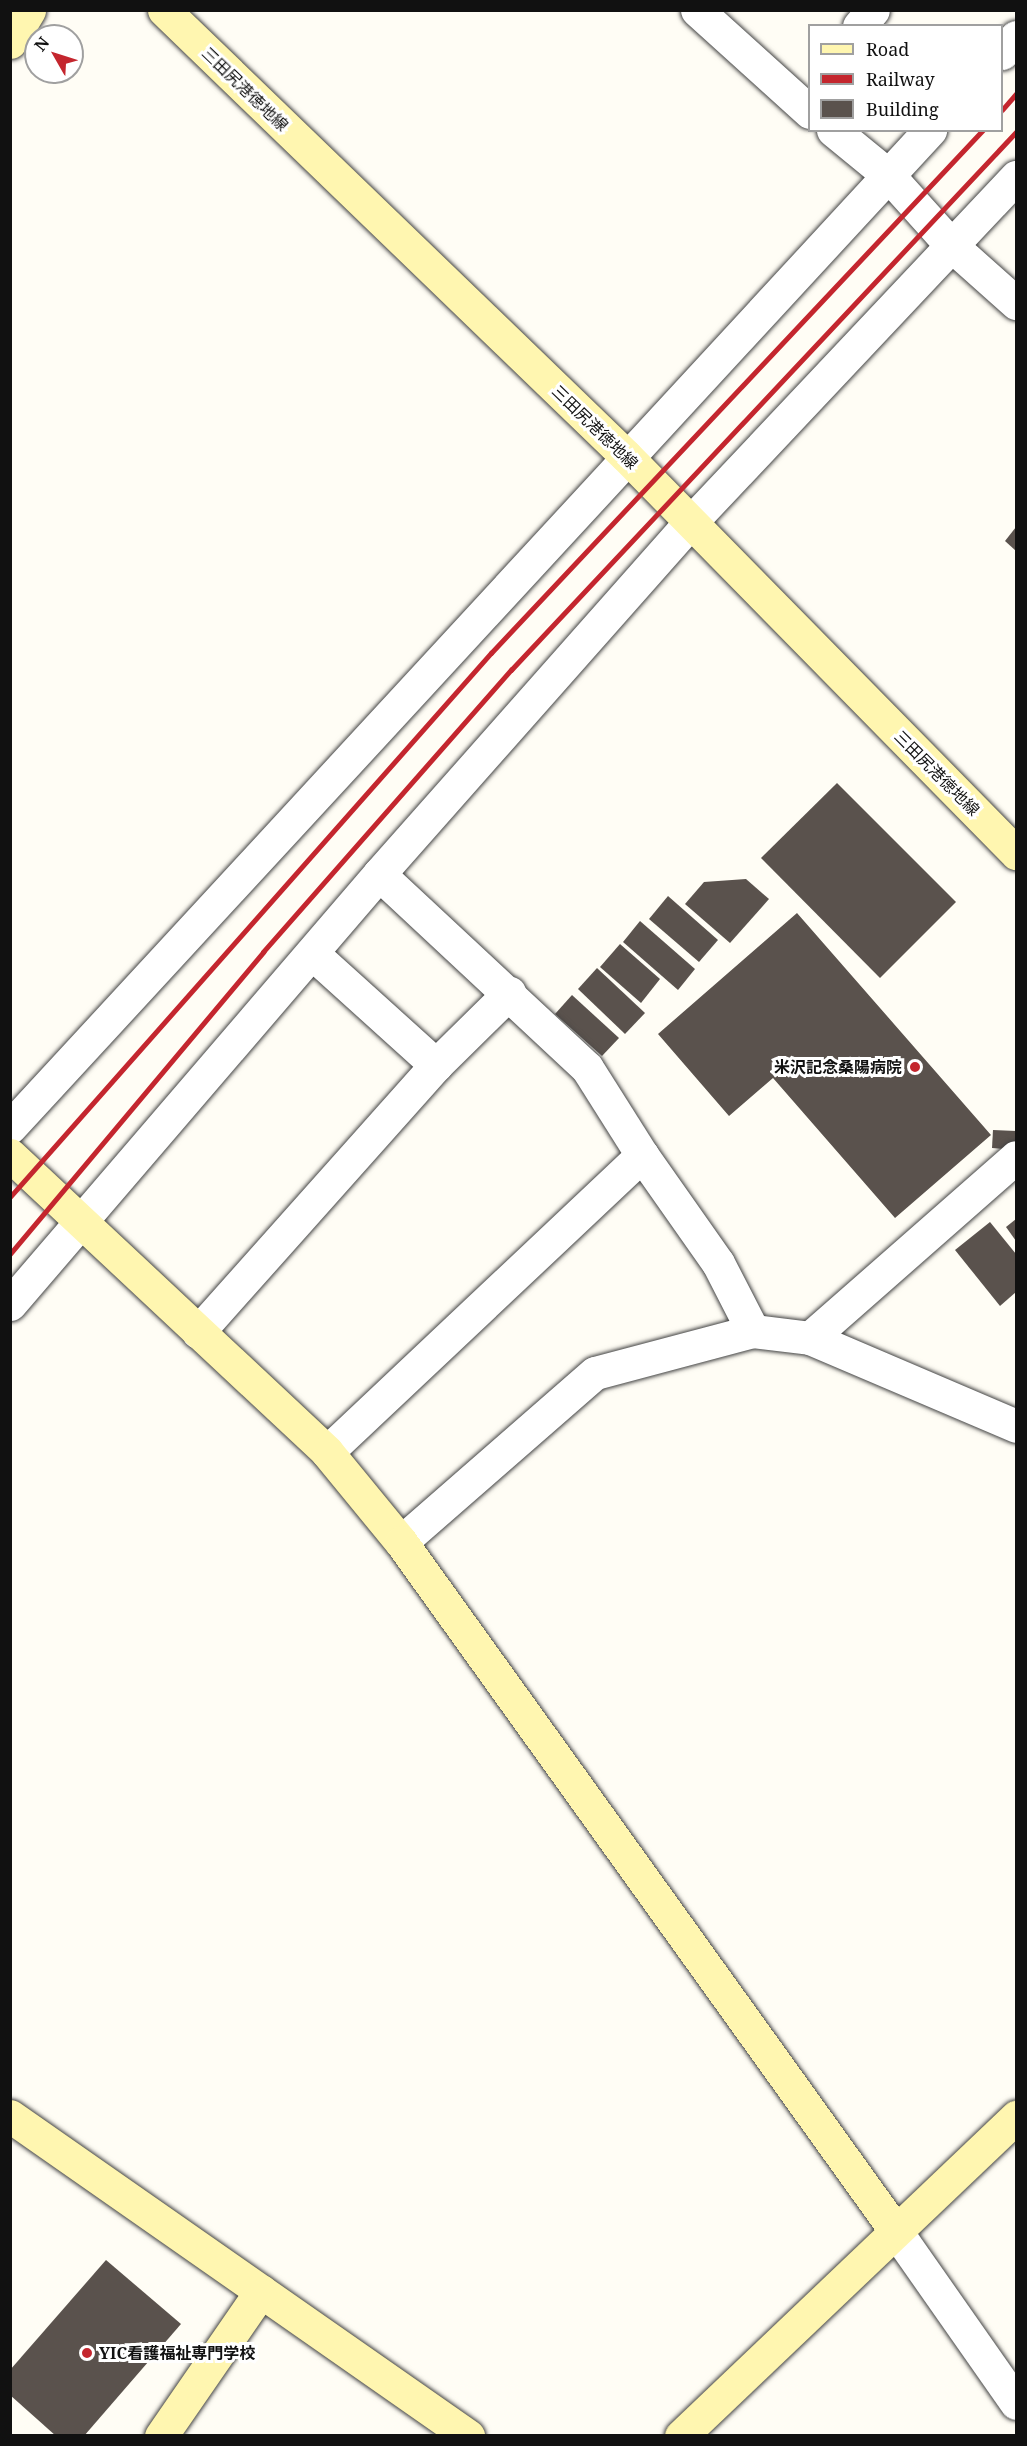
<!DOCTYPE html>
<html>
<head>
<meta charset="utf-8">
<style>
  body { margin:0 }
  #map { position:relative; width:1027px; height:2446px; overflow:hidden; background:#fffdf5; font-family:"Noto Serif","Noto Sans JP",serif }
  div>[style] { position:absolute }
  .building>* { inset:0; background:#5a524d }
  .roads { filter:drop-shadow(0 0 2px #444) drop-shadow(0 0 2px #444) }
  .street>* { height:33px; margin:-16.5px; padding:0 16.5px; transform-origin:16.5px; border-radius:16.5px; background:#fff }
  .secondary>* { height:33px; margin:-16.5px; padding:0 16.5px; transform-origin:16.5px; border-radius:16.5px; background:#fff6b0 }
  .rail>* { height:4.5px; margin:-2.25px; padding:0 2.25px; transform-origin:2.25px; border-radius:2.25px; background:#c4262e }
  .dots>* { width:16px; height:16px; translate:-50% -50%; box-sizing:border-box; border:3px solid #fff; border-radius:50% }
  span { translate:-50% -50%; white-space:nowrap; text-align:center; line-height:1.15; -webkit-text-stroke:6px #fff; paint-order:stroke }
  .street-label { font-size:16px; color:#111 }
  .poi-label { font-size:16px; color:#111; font-weight:700 }
  .right { translate:-100% -50%; text-align:right }
  .left { translate:0 -50%; text-align:left }
  .frame { position:absolute; inset:0; border:12px solid #111; pointer-events:none }
  .legend { position:absolute; left:808px; top:24px; width:195px; height:108px; box-sizing:border-box; background:#fff; border:2px solid #a0a0a0; margin:0; padding:8px 10px; list-style:none; font-size:18px; color:#111 }
  .legend li { display:flex; align-items:center; gap:12px; height:30px }
  .legend b { width:30px; border:2px solid #a0a0a0 }
  .north { position:absolute; left:24px; top:24px; width:60px; height:60px; box-sizing:border-box; background:#fff; border:2px solid #a0a0a0; border-radius:50%; rotate:309deg; font-size:16px; font-weight:700; line-height:24px; text-align:center; color:#111 }
  .north::after { content:''; display:block; margin:auto; width:21px; height:27px; background:#c4262e; clip-path:polygon(50% 0,100% 100%,50% 72%,0 100%) }
</style>
</head>
<body>
<div id="map">
  <div class="building">
    <div style="clip-path:polygon(1016px 527px,1016px 551px,1005px 541px)"></div>
    <div style="clip-path:polygon(837px 783px,956px 902px,880px 978px,761px 858px)"></div>
    <div style="clip-path:polygon(746px 879px,769px 899px,730px 943px,685px 904px,704px 882px)"></div>
    <div style="clip-path:polygon(668px 896px,718px 940px,699px 962px,649px 919px)"></div>
    <div style="clip-path:polygon(797px 913px,991px 1135px,895px 1218px,773px 1078px,729px 1116px,658px 1034px)"></div>
    <div style="clip-path:polygon(640px 921px,695px 969px,678px 990px,623px 942px)"></div>
    <div style="clip-path:polygon(620px 944px,660px 979px,641px 1003px,600px 967px)"></div>
    <div style="clip-path:polygon(597px 968px,645px 1013px,625px 1034px,578px 989px)"></div>
    <div style="clip-path:polygon(572px 995px,619px 1038px,602px 1056px,555px 1014px)"></div>
    <div style="clip-path:polygon(993px 1130px,1016px 1131px,1016px 1150px,992px 1148px)"></div>
    <div style="clip-path:polygon(1016px 1219px,1016px 1241px,1006px 1227px)"></div>
    <div style="clip-path:polygon(990px 1222px,1016px 1254px,1016px 1292px,1000px 1306px,955px 1250px)"></div>
    <div style="clip-path:polygon(106px 2260px,181px 2324px,84px 2436px,56px 2436px,10px 2395px,10px 2370px)"></div>
  </div>
  <div class="roads">
    <div class="street">
      <div style="left:697px;top:10px;width:152px;rotate:42.1deg"></div>
      <div style="left:859px;top:26px;width:21px;rotate:-49deg"></div>
      <div style="left:1002px;top:53px;width:21px;rotate:-49deg"></div>
      <div style="left:833px;top:130px;width:71px;rotate:39.3deg"></div>
      <div style="left:888px;top:175px;width:96px;rotate:48deg"></div>
      <div style="left:952px;top:246px;width:86px;rotate:41.7deg"></div>
      <div style="left:379px;top:874px;width:284px;rotate:43deg"></div>
      <div style="left:587px;top:1068px;width:103px;rotate:57.7deg"></div>
      <div style="left:642px;top:1155px;width:132px;rotate:54.9deg"></div>
      <div style="left:718px;top:1263px;width:76px;rotate:62.8deg"></div>
      <div style="left:313px;top:954px;width:166px;rotate:42.1deg"></div>
      <div style="left:10px;top:1127px;width:1357px;rotate:-47.3deg"></div>
      <div style="left:10px;top:1304px;width:567px;rotate:-49.37deg"></div>
      <div style="left:379px;top:874px;width:468px;rotate:-48.5deg"></div>
      <div style="left:689px;top:524px;width:477px;rotate:-46.7deg"></div>
      <div style="left:198px;top:1332px;width:358px;rotate:-48.3deg"></div>
      <div style="left:436px;top:1065px;width:103px;rotate:-44.6deg"></div>
      <div style="left:810px;top:1338px;width:274px;rotate:-41.3deg"></div>
      <div style="left:327px;top:1452px;width:433px;rotate:-43.3deg"></div>
      <div style="left:401px;top:1542px;width:257px;rotate:-41.1deg"></div>
      <div style="left:595px;top:1373px;width:163px;rotate:-14.9deg"></div>
      <div style="left:753px;top:1331px;width:57px;rotate:7deg"></div>
      <div style="left:810px;top:1338px;width:224px;rotate:23.1deg"></div>
      <div style="left:895px;top:2230px;width:211px;rotate:55deg"></div>
    </div>
    <div class="secondary">
      <div style="left:164px;top:10px;width:642px;rotate:43.99deg"></div>
      <div style="left:626px;top:456px;width:557px;rotate:45.51deg"></div>
      <div style="left:10px;top:42px;width:37px;rotate:-59deg"></div>
      <div style="left:10px;top:1155px;width:434px;rotate:43.1deg"></div>
      <div style="left:327px;top:1452px;width:117px;rotate:50.6deg"></div>
      <div style="left:401px;top:1542px;width:847px;rotate:54.32deg"></div>
      <div style="left:10px;top:2116px;width:559px;rotate:34.94deg"></div>
      <div style="left:161px;top:2436px;width:176px;rotate:-55.4deg"></div>
      <div style="left:681px;top:2436px;width:463px;rotate:-43.6deg"></div>
    </div>
  </div>
  <div class="rail">
    <div style="left:1002px;top:110px;width:21px;rotate:-49deg"></div>
    <div style="left:10px;top:1197px;width:726px;rotate:-48.52deg"></div>
    <div style="left:491px;top:653px;width:718px;rotate:-46.75deg"></div>
    <div style="left:10px;top:1254px;width:394px;rotate:-50deg"></div>
    <div style="left:263px;top:952px;width:376px;rotate:-48.7deg"></div>
    <div style="left:511px;top:670px;width:738px;rotate:-46.81deg"></div>
  </div>
  <div class="dots">
    <div style="left:915px;top:1067px;background:#c4262e"></div>
    <div style="left:87px;top:2353px;background:#c4262e"></div>
  </div>
  <div class="street-label">
    <span style="left:245px;top:89px;rotate:44deg">三田尻港徳地線</span>
    <span style="left:595px;top:427px;rotate:44deg">三田尻港徳地線</span>
    <span style="left:937px;top:773px;rotate:45deg">三田尻港徳地線</span>
  </div>
  <div class="poi-label">
    <span class="right" style="left:902px;top:1067px">米沢記念桑陽病院</span>
    <span class="left" style="left:99px;top:2353px">YIC看護福祉専門学校</span>
  </div>
  <div class="frame"></div>
  <ul class="legend">
  <li><b style="height:8px;background:#fff6b0"></b>Road</li>
  <li><b style="height:8px;background:#c4262e"></b>Railway</li>
  <li><b style="height:16px;background:#5a524d"></b>Building</li>
  </ul>
  <div class="north">N</div>
</div>
</body>
</html>
